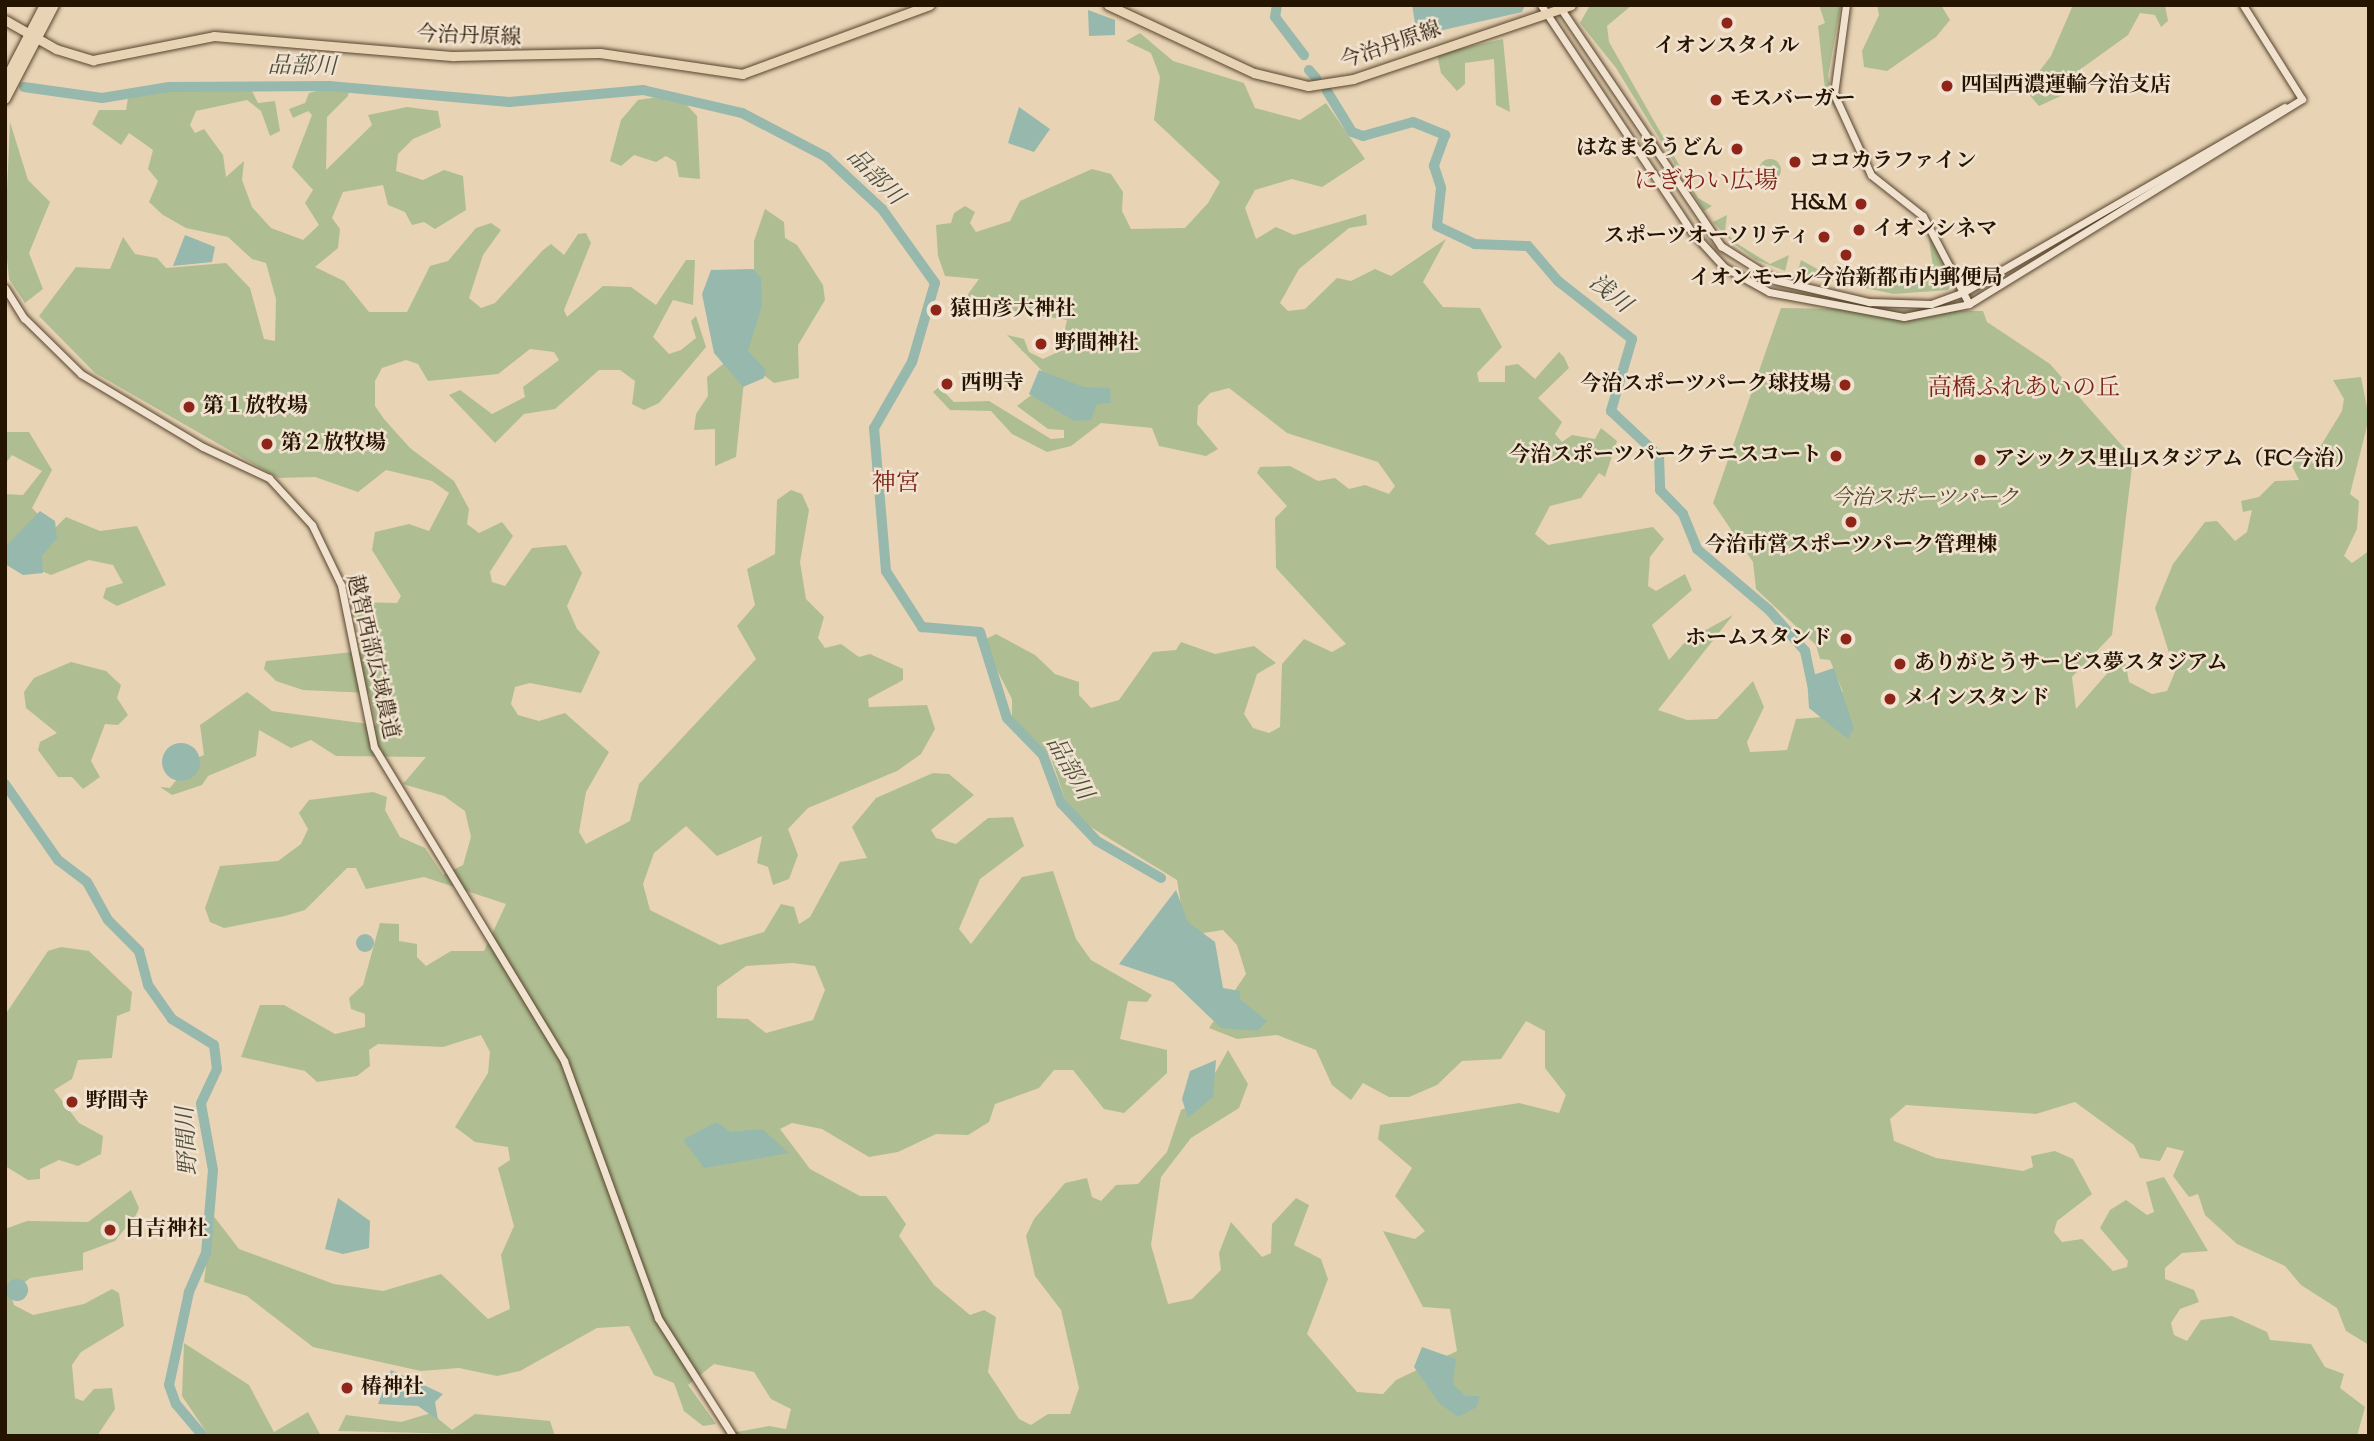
<!DOCTYPE html>
<html>
<head>
<meta charset="utf-8">
<style>
  body { margin:0 }
  #map { position:relative; width:2374px; height:1441px; overflow:hidden; background:#e8d3b5; font-family:"Sorts Mill Goudy","Noto Serif JP",serif }
  div>[style] { position:absolute }
  .green>* { inset:0; background:#afbe92 }
  .round { border-radius:50% }
  .water>* { inset:0; background:#97b8ac }
  .river>* { height:10px; margin:-5px; padding:0 5px; transform-origin:5px; border-radius:5px; background:#97b8ac }
  .roads { filter:drop-shadow(0 0 2px #56442d) drop-shadow(0 0 2px #56442d) }
  .minor>* { height:7px; margin:-3.5px; padding:0 3.5px; transform-origin:3.5px; border-radius:3.5px; background:#f0e2cf }
  .major>* { height:9px; margin:-4.5px; padding:0 4.5px; transform-origin:4.5px; border-radius:4.5px; background:#e8d3b5 }
  .highway>* { height:10px; margin:-5px; padding:0 5px; transform-origin:5px; border-radius:5px; background:#e8d3b5 }
  .dots>* { width:19px; height:19px; translate:-50% -50%; box-sizing:border-box; border:4px solid #f0e2cf; border-radius:50% }
  span { translate:-50% -50%; white-space:nowrap; text-align:center; line-height:1.15; -webkit-text-stroke:5px #f0e2cf; paint-order:stroke }
  .street-label { font-size:21px; color:#251500 }
  .poi-label { font-size:21px; color:#251500; font-weight:700 }
  .left { translate:0 -50%; text-align:left }
  .right { translate:-100% -50%; text-align:right }
  .park-label { font-size:21px; color:#4e482c; font-style:italic }
  .water-label { font-size:23px; color:#4d4e3c; font-style:italic }
  .quarter-label { font-size:24px; color:#7a1f14 }
  .frame { position:absolute; inset:0; border:7px solid #251500; pointer-events:none }
</style>
</head>
<body>
<div id="map">
  <div class="green">
    <div style="clip-path:polygon(1590px 5px,1632px 5px,1607px 26px,1609px 42px,1698px 198px,1712px 206px,1704px 211px,1616px 68px,1580px 23px)"></div>
    <div style="clip-path:polygon(1819px 5px,1841px 5px,1828px 76px,1836px 112px,1825px 89px,1818px 26px,1825px 23px)"></div>
    <div style="clip-path:polygon(1877px 5px,1941px 5px,1950px 20px,1936px 37px,1887px 71px,1864px 67px,1862px 51px,1879px 15px)"></div>
    <div style="clip-path:polygon(2073px 5px,2165px 5px,2168px 21px,2161px 27px,2155px 15px,2140px 13px,2128px 35px,2074px 74px,2063px 95px,2039px 106px,2025px 90px,2051px 56px)"></div>
    <div style="clip-path:polygon(evenodd,1140px 33px,1173px 61px,1244px 83px,1255px 108px,1300px 120px,1326px 103px,1365px 159px,1322px 187px,1292px 179px,1255px 190px,1245px 208px,1256px 239px,1276px 227px,1294px 235px,1366px 214px,1367px 225px,1349px 228px,1299px 269px,1280px 303px,1288px 311px,1305px 309px,1337px 278px,1351px 281px,1375px 269px,1391px 276px,1446px 239px,1423px 282px,1443px 307px,1480px 308px,1502px 347px,1477px 373px,1479px 382px,1505px 382px,1505px 366px,1518px 364px,1535px 379px,1559px 352px,1564px 357px,1569px 368px,1538px 398px,1562px 422px,1555px 434px,1562px 442px,1572px 435px,1595px 439px,1601px 428px,1617px 441px,1605px 477px,1599px 473px,1581px 498px,1550px 506px,1535px 534px,1548px 545px,1653px 527px,1664px 539px,1650px 557px,1648px 586px,1656px 591px,1685px 574px,1692px 590px,1652px 625px,1669px 660px,1686px 641px,1733px 615px,1658px 710px,1687px 720px,1717px 719px,1753px 681px,1764px 707px,1747px 742px,1750px 752px,1787px 750px,1796px 719px,1823px 717px,1827px 683px,1843px 692px,1830px 660px,1820px 659px,1816px 645px,1756px 589px,1753px 562px,1713px 503px,1781px 308px,1983px 311px,1987px 322px,2050px 364px,2133px 458px,2112px 635px,2072px 677px,2076px 709px,2124px 654px,2129px 682px,2152px 694px,2167px 691px,2175px 672px,2155px 608px,2173px 564px,2205px 522px,2217px 521px,2235px 541px,2247px 532px,2252px 510px,2243px 512px,2241px 501px,2259px 497px,2275px 481px,2299px 480px,2291px 464px,2320px 447px,2342px 411px,2344px 399px,2333px 380px,2361px 377px,2369px 418px,2350px 494px,2359px 501px,2357px 529px,2344px 556px,2352px 563px,2369px 551px,2369px 1345px,2346px 1331px,2337px 1308px,2301px 1285px,2285px 1266px,2237px 1244px,2205px 1215px,2198px 1194px,2189px 1197px,2173px 1176px,2184px 1151px,2167px 1147px,2160px 1161px,2140px 1158px,2134px 1145px,2075px 1102px,2036px 1114px,1906px 1105px,1890px 1119px,1894px 1141px,1936px 1158px,2023px 1171px,2033px 1167px,2031px 1156px,2055px 1151px,2073px 1159px,2092px 1194px,2057px 1221px,2054px 1232px,2062px 1242px,2082px 1239px,2113px 1271px,2127px 1267px,2128px 1261px,2100px 1228px,2110px 1210px,2126px 1200px,2147px 1215px,2154px 1212px,2146px 1182px,2164px 1177px,2208px 1251px,2182px 1253px,2165px 1268px,2165px 1279px,2194px 1290px,2199px 1302px,2180px 1309px,2171px 1323px,2174px 1335px,2187px 1341px,2201px 1320px,2232px 1316px,2267px 1332px,2270px 1340px,2311px 1344px,2325px 1367px,2344px 1374px,2340px 1388px,2365px 1407px,2357px 1436px,715px 1436px,769px 1426px,786px 1429px,791px 1409px,771px 1399px,754px 1372px,714px 1364px,688px 1385px,716px 1424px,703px 1426px,684px 1411px,674px 1383px,654px 1375px,629px 1326px,597px 1328px,520px 1371px,497px 1376px,459px 1368px,421px 1371px,313px 1347px,247px 1296px,204px 1282px,212px 1214px,239px 1249px,334px 1284px,383px 1291px,441px 1274px,488px 1319px,510px 1309px,501px 1255px,514px 1226px,498px 1168px,510px 1160px,508px 1147px,475px 1142px,455px 1127px,488px 1073px,490px 1052px,481px 1035px,443px 1047px,378px 1044px,369px 1050px,370px 1066px,357px 1076px,317px 1082px,305px 1071px,241px 1057px,260px 1005px,284px 1005px,335px 1034px,365px 1027px,365px 1014px,351px 1009px,349px 998px,363px 985px,380px 923px,399px 924px,399px 941px,417px 944px,417px 957px,426px 966px,451px 951px,484px 951px,506px 904px,424px 877px,366px 889px,356px 868px,347px 868px,305px 910px,285px 916px,224px 928px,210px 922px,205px 908px,220px 866px,278px 861px,301px 844px,308px 829px,299px 813px,309px 800px,373px 792px,387px 797px,385px 810px,400px 837px,425px 848px,443px 875px,463px 865px,471px 837px,465px 811px,444px 796px,403px 784px,426px 757px,336px 756px,311px 740px,291px 748px,259px 730px,256px 756px,208px 776px,202px 785px,172px 795px,160px 787px,170px 788px,192px 760px,204px 755px,200px 725px,247px 692px,272px 711px,376px 725px,369px 693px,303px 690px,276px 681px,264px 669px,266px 661px,363px 651px,355px 602px,397px 603px,401px 596px,372px 550px,375px 532px,409px 524px,429px 531px,449px 493px,432px 481px,386px 470px,358px 492px,315px 477px,278px 478px,95px 373px,39px 316px,76px 267px,110px 269px,123px 237px,135px 254px,157px 258px,166px 268px,226px 263px,250px 288px,264px 339px,275px 341px,276px 299px,266px 263px,252px 259px,228px 237px,186px 228px,163px 215px,149px 202px,158px 181px,148px 169px,153px 150px,129px 133px,121px 145px,92px 124px,99px 110px,126px 110px,128px 98px,163px 90px,251px 89px,258px 103px,275px 101px,280px 131px,270px 136px,261px 111px,247px 100px,196px 111px,190px 125px,195px 133px,204px 129px,223px 155px,226px 177px,244px 161px,242px 180px,252px 207px,271px 228px,303px 240px,319px 225px,305px 203px,313px 190px,292px 167px,312px 115px,308px 111px,293px 118px,289px 109px,305px 103px,309px 93px,329px 88px,349px 90px,348px 96px,327px 117px,326px 170px,372px 125px,368px 115px,407px 107px,438px 111px,441px 127px,413px 139px,398px 154px,396px 171px,423px 180px,444px 170px,463px 176px,466px 210px,435px 229px,424px 222px,412px 225px,405px 212px,388px 205px,383px 185px,343px 192px,332px 218px,340px 229px,338px 248px,315px 267px,344px 281px,369px 312px,407px 312px,430px 266px,448px 261px,476px 228px,491px 223px,501px 230px,483px 255px,469px 298px,481px 308px,495px 303px,543px 250px,551px 244px,564px 255px,578px 234px,586px 233px,591px 243px,564px 310px,567px 317px,603px 286px,631px 287px,656px 305px,686px 260px,695px 260px,693px 305px,673px 300px,653px 337px,669px 354px,681px 350px,696px 338px,691px 321px,696px 316px,706px 347px,659px 403px,644px 410px,632px 404px,635px 381px,620px 370px,599px 370px,555px 409px,524px 414px,495px 443px,449px 395px,460px 390px,492px 414px,525px 397px,523px 387px,559px 360px,554px 352px,530px 349px,498px 374px,428px 381px,418px 364px,406px 360px,382px 368px,375px 381px,375px 406px,384px 419px,410px 448px,454px 481px,469px 509px,467px 524px,479px 533px,502px 522px,513px 536px,490px 572px,492px 582px,505px 586px,532px 548px,566px 545px,582px 573px,567px 606px,577px 629px,600px 652px,581px 693px,530px 683px,515px 687px,511px 704px,518px 715px,539px 721px,565px 713px,609px 752px,586px 792px,579px 832px,586px 844px,630px 821px,639px 784px,756px 659px,737px 626px,755px 605px,747px 569px,775px 554px,777px 500px,791px 490px,802px 494px,809px 510px,800px 562px,806px 599px,824px 617px,818px 638px,825px 648px,841px 644px,859px 657px,870px 654px,903px 669px,903px 680px,868px 699px,869px 707px,927px 705px,935px 729px,921px 754px,897px 771px,808px 808px,788px 829px,798px 855px,789px 879px,773px 885px,768px 867px,757px 863px,762px 836px,717px 856px,686px 826px,654px 853px,643px 884px,650px 910px,720px 945px,764px 932px,781px 904px,794px 907px,799px 924px,810px 917px,840px 862px,867px 858px,852px 827px,876px 798px,933px 773px,949px 774px,974px 795px,931px 830px,936px 838px,956px 844px,988px 818px,1013px 817px,1024px 846px,980px 879px,959px 929px,971px 944px,1022px 877px,1053px 871px,1076px 939px,1091px 960px,1152px 995px,1147px 1002px,1128px 1001px,1120px 1039px,1167px 1050px,1167px 1073px,1124px 1113px,1104px 1109px,1073px 1070px,1054px 1070px,1039px 1088px,995px 1104px,989px 1122px,968px 1135px,936px 1134px,898px 1152px,869px 1157px,822px 1129px,792px 1123px,780px 1129px,810px 1169px,860px 1196px,886px 1196px,906px 1224px,899px 1236px,934px 1285px,970px 1315px,984px 1310px,996px 1317px,988px 1372px,1019px 1419px,1031px 1425px,1048px 1414px,1070px 1414px,1079px 1388px,1061px 1310px,1035px 1276px,1026px 1236px,1034px 1219px,1065px 1183px,1087px 1178px,1092px 1197px,1101px 1201px,1116px 1185px,1138px 1184px,1167px 1152px,1181px 1110px,1199px 1102px,1228px 1050px,1248px 1084px,1239px 1108px,1191px 1138px,1161px 1177px,1151px 1245px,1168px 1304px,1192px 1299px,1221px 1270px,1219px 1253px,1231px 1222px,1262px 1257px,1271px 1253px,1272px 1224px,1296px 1198px,1309px 1205px,1294px 1245px,1321px 1259px,1328px 1279px,1307px 1334px,1357px 1392px,1383px 1394px,1396px 1380px,1457px 1351px,1450px 1309px,1423px 1307px,1383px 1231px,1415px 1239px,1425px 1231px,1395px 1196px,1412px 1168px,1378px 1139px,1380px 1125px,1519px 1103px,1559px 1113px,1566px 1095px,1545px 1068px,1545px 1031px,1526px 1021px,1501px 1059px,1462px 1061px,1437px 1085px,1409px 1097px,1389px 1097px,1363px 1083px,1351px 1100px,1332px 1085px,1316px 1050px,1277px 1035px,1237px 1039px,1209px 1028px,1246px 974px,1237px 945px,1223px 930px,1197px 934px,1184px 923px,1177px 880px,1084px 823px,1066px 802px,1050px 755px,1012px 718px,1012px 699px,982px 641px,996px 634px,1035px 655px,1055px 674px,1079px 682px,1079px 695px,1091px 708px,1119px 700px,1153px 652px,1176px 650px,1181px 642px,1215px 654px,1254px 646px,1276px 663px,1257px 674px,1244px 714px,1253px 728px,1269px 733px,1280px 727px,1282px 664px,1304px 639px,1332px 652px,1346px 644px,1276px 568px,1275px 518px,1287px 506px,1257px 473px,1260px 467px,1290px 466px,1318px 481px,1335px 478px,1349px 489px,1365px 485px,1389px 494px,1395px 486px,1378px 462px,1287px 433px,1229px 388px,1210px 393px,1198px 406px,1197px 424px,1218px 449px,1206px 456px,1159px 446px,1152px 428px,1101px 423px,1071px 446px,1047px 452px,1012px 434px,991px 411px,950px 410px,933px 392px,939px 387px,954px 402px,989px 401px,1051px 439px,1064px 438px,1064px 430px,1048px 429px,1017px 406px,1051px 380px,1007px 335px,1024px 339px,1029px 352px,1043px 359px,1060px 351px,1067px 320px,1005px 310px,999px 318px,987px 314px,986px 297px,963px 301px,979px 279px,945px 276px,938px 256px,936px 225px,951px 223px,954px 213px,965px 206px,975px 212px,970px 223px,976px 232px,1010px 221px,1020px 201px,1092px 169px,1111px 174px,1123px 192px,1122px 211px,1131px 229px,1185px 228px,1208px 203px,1220px 182px,1154px 120px,1160px 77px,1151px 53px,1126px 41px,1140px 33px,793px 963px,815px 966px,825px 990px,813px 1020px,766px 1033px,748px 1019px,717px 1018px,717px 987px,746px 966px,793px 963px)"></div>
    <div style="clip-path:polygon(1503px 39px,1510px 112px,1496px 105px,1494px 59px,1465px 63px,1465px 84px,1457px 91px,1441px 73px,1437px 54px)"></div>
    <div style="clip-path:polygon(658px 97px,685px 103px,697px 116px,700px 179px,679px 177px,676px 162px,666px 156px,656px 162px,634px 155px,621px 166px,610px 161px,621px 120px,638px 100px)"></div>
    <div style="clip-path:polygon(10px 122px,28px 180px,50px 202px,29px 253px,43px 289px,25px 303px,9px 279px,5px 239px)"></div>
    <div class="round" style="left:1759px;top:159px;width:22px;height:22px"></div>
    <div style="clip-path:polygon(765px 209px,784px 222px,785px 238px,797px 245px,823px 285px,825px 300px,798px 345px,799px 378px,774px 383px,761px 373px,744px 381px,736px 457px,715px 466px,715px 429px,694px 430px,696px 414px,708px 396px,707px 377px,728px 360px,754px 283px,754px 241px)"></div>
    <div style="clip-path:polygon(1727px 215px,1725px 231px,1736px 243px,1770px 264px,1789px 255px,1785px 271px,1756px 260px,1734px 244px,1713px 222px)"></div>
    <div style="clip-path:polygon(1927px 226px,1954px 280px,1948px 290px,1894px 294px,1797px 274px,1801px 260px,1843px 283px,1923px 284px,1934px 274px)"></div>
    <div style="clip-path:polygon(5px 432px,29px 432px,52px 470px,32px 508px,53px 530px,66px 517px,100px 531px,137px 526px,166px 585px,117px 606px,103px 598px,106px 588px,123px 583px,113px 565px,89px 560px,51px 575px,5px 556px,5px 494px,23px 495px,42px 471px,12px 455px,5px 464px)"></div>
    <div style="clip-path:polygon(71px 662px,106px 671px,121px 685px,117px 698px,128px 715px,118px 725px,105px 724px,91px 761px,100px 777px,83px 789px,72px 777px,58px 777px,38px 750px,40px 742px,57px 733px,26px 708px,24px 692px,34px 678px)"></div>
    <div style="clip-path:polygon(61px 947px,89px 951px,132px 992px,130px 1011px,117px 1016px,112px 1058px,78px 1060px,72px 1079px,54px 1090px,79px 1123px,103px 1136px,101px 1154px,78px 1166px,59px 1160px,40px 1169px,40px 1179px,28px 1180px,5px 1166px,5px 1015px,48px 951px)"></div>
    <div style="clip-path:polygon(131px 1190px,139px 1208px,136px 1215px,115px 1241px,83px 1253px,83px 1270px,30px 1278px,10px 1294px,14px 1305px,33px 1315px,84px 1304px,112px 1289px,119px 1293px,124px 1326px,81px 1352px,72px 1365px,75px 1398px,83px 1401px,94px 1389px,112px 1388px,115px 1409px,97px 1436px,5px 1436px,5px 1229px,27px 1221px,88px 1222px)"></div>
    <div style="clip-path:polygon(184px 1343px,249px 1385px,274px 1432px,308px 1412px,321px 1436px,209px 1436px,182px 1396px)"></div>
    <div style="clip-path:polygon(431px 1413px,452px 1430px,475px 1414px,550px 1421px,555px 1436px,338px 1431px,346px 1415px,401px 1422px)"></div>
  </div>
  <div class="water">
    <div style="clip-path:polygon(1412px 5px,1525px 5px,1522px 12px,1439px 31px,1429px 39px,1415px 23px)"></div>
    <div style="clip-path:polygon(1088px 10px,1115px 20px,1115px 35px,1089px 36px)"></div>
    <div style="clip-path:polygon(1019px 107px,1050px 129px,1034px 152px,1008px 143px)"></div>
    <div style="clip-path:polygon(185px 235px,215px 247px,212px 262px,173px 266px)"></div>
    <div style="clip-path:polygon(753px 269px,761px 278px,762px 306px,748px 351px,766px 370px,764px 378px,743px 387px,714px 353px,702px 294px,711px 270px)"></div>
    <div style="clip-path:polygon(1039px 370px,1084px 387px,1110px 388px,1111px 403px,1097px 404px,1091px 420px,1074px 421px,1029px 394px)"></div>
    <div style="clip-path:polygon(40px 511px,55px 521px,57px 538px,42px 556px,43px 573px,23px 575px,5px 564px,5px 547px)"></div>
    <div style="clip-path:polygon(1834px 668px,1854px 728px,1848px 739px,1809px 708px,1807px 677px)"></div>
    <div class="round" style="left:162px;top:743px;width:38px;height:38px"></div>
    <div style="clip-path:polygon(1176px 890px,1188px 922px,1215px 942px,1223px 988px,1240px 991px,1240px 999px,1267px 1021px,1258px 1031px,1221px 1028px,1173px 982px,1119px 964px)"></div>
    <div class="round" style="left:356px;top:934px;width:18px;height:18px"></div>
    <div style="clip-path:polygon(1216px 1060px,1213px 1097px,1188px 1118px,1182px 1099px,1190px 1071px)"></div>
    <div style="clip-path:polygon(716px 1122px,731px 1132px,762px 1129px,789px 1153px,704px 1168px,683px 1140px)"></div>
    <div style="clip-path:polygon(338px 1198px,370px 1221px,369px 1248px,343px 1254px,325px 1249px)"></div>
    <div class="round" style="left:6px;top:1279px;width:22px;height:22px"></div>
    <div style="clip-path:polygon(1422px 1347px,1456px 1359px,1453px 1384px,1466px 1396px,1480px 1396px,1477px 1407px,1458px 1417px,1439px 1403px,1414px 1367px)"></div>
    <div style="clip-path:polygon(391px 1370px,443px 1394px,435px 1402px,438px 1420px,418px 1406px,378px 1404px)"></div>
  </div>
  <div class="river">
    <div style="left:1277px;top:5px;width:12px;rotate:99deg"></div>
    <div style="left:1275px;top:17px;width:48px;rotate:52.7deg"></div>
    <div style="left:1309px;top:70px;width:11px;rotate:49deg"></div>
    <div style="left:24px;top:87px;width:79px;rotate:8deg"></div>
    <div style="left:102px;top:98px;width:68px;rotate:-9.3deg"></div>
    <div style="left:169px;top:87px;width:160px;rotate:-0.4deg"></div>
    <div style="left:329px;top:86px;width:181px;rotate:5.1deg"></div>
    <div style="left:509px;top:102px;width:135px;rotate:-5.1deg"></div>
    <div style="left:643px;top:90px;width:102px;rotate:13.1deg"></div>
    <div style="left:742px;top:113px;width:95px;rotate:27.6deg"></div>
    <div style="left:826px;top:157px;width:76px;rotate:42.9deg"></div>
    <div style="left:882px;top:209px;width:91px;rotate:54.4deg"></div>
    <div style="left:935px;top:283px;width:82px;rotate:106.2deg"></div>
    <div style="left:912px;top:362px;width:76px;rotate:119.9deg"></div>
    <div style="left:874px;top:428px;width:144px;rotate:85.2deg"></div>
    <div style="left:886px;top:571px;width:67px;rotate:57.3deg"></div>
    <div style="left:922px;top:627px;width:58px;rotate:4.9deg"></div>
    <div style="left:980px;top:632px;width:90px;rotate:72.6deg"></div>
    <div style="left:1007px;top:718px;width:52px;rotate:45.8deg"></div>
    <div style="left:1043px;top:755px;width:51px;rotate:69.4deg"></div>
    <div style="left:1061px;top:803px;width:52px;rotate:46.5deg"></div>
    <div style="left:1097px;top:841px;width:74px;rotate:30deg"></div>
    <div style="left:1327px;top:91px;width:48px;rotate:58.6deg"></div>
    <div style="left:1352px;top:132px;width:12px;rotate:20deg"></div>
    <div style="left:1363px;top:136px;width:52px;rotate:-15.6deg"></div>
    <div style="left:1413px;top:122px;width:35px;rotate:22deg"></div>
    <div style="left:1445px;top:135px;width:33px;rotate:110deg"></div>
    <div style="left:1434px;top:166px;width:23px;rotate:72deg"></div>
    <div style="left:1441px;top:188px;width:38px;rotate:96deg"></div>
    <div style="left:1437px;top:226px;width:42px;rotate:25.3deg"></div>
    <div style="left:1475px;top:244px;width:53px;rotate:2.2deg"></div>
    <div style="left:1528px;top:246px;width:46px;rotate:49.4deg"></div>
    <div style="left:1558px;top:281px;width:94px;rotate:38.1deg"></div>
    <div style="left:1632px;top:339px;width:75px;rotate:106.3deg"></div>
    <div style="left:1611px;top:411px;width:66px;rotate:43.2deg"></div>
    <div style="left:1659px;top:456px;width:34px;rotate:88deg"></div>
    <div style="left:1660px;top:490px;width:33px;rotate:46deg"></div>
    <div style="left:1683px;top:514px;width:38px;rotate:68deg"></div>
    <div style="left:1697px;top:549px;width:94px;rotate:40.3deg"></div>
    <div style="left:1769px;top:610px;width:55px;rotate:48.7deg"></div>
    <div style="left:1805px;top:651px;width:35px;rotate:78deg"></div>
    <div style="left:5px;top:784px;width:93px;rotate:55.1deg"></div>
    <div style="left:58px;top:860px;width:36px;rotate:37deg"></div>
    <div style="left:87px;top:882px;width:43px;rotate:61.1deg"></div>
    <div style="left:108px;top:920px;width:44px;rotate:45deg"></div>
    <div style="left:139px;top:951px;width:35px;rotate:75deg"></div>
    <div style="left:148px;top:985px;width:42px;rotate:54.8deg"></div>
    <div style="left:172px;top:1019px;width:49px;rotate:31.8deg"></div>
    <div style="left:214px;top:1045px;width:24px;rotate:83deg"></div>
    <div style="left:217px;top:1069px;width:38px;rotate:115deg"></div>
    <div style="left:201px;top:1104px;width:67px;rotate:79.7deg"></div>
    <div style="left:213px;top:1170px;width:83px;rotate:94.8deg"></div>
    <div style="left:206px;top:1253px;width:43px;rotate:113.6deg"></div>
    <div style="left:189px;top:1292px;width:95px;rotate:102.1deg"></div>
    <div style="left:169px;top:1385px;width:20px;rotate:70deg"></div>
    <div style="left:176px;top:1404px;width:42px;rotate:49.8deg"></div>
  </div>
  <div class="roads">
    <div class="minor">
      <div style="left:1541px;top:5px;width:271px;rotate:56.4deg"></div>
      <div style="left:1691px;top:231px;width:49px;rotate:47.5deg"></div>
      <div style="left:1724px;top:267px;width:51px;rotate:29.1deg"></div>
      <div style="left:1769px;top:292px;width:137px;rotate:10.5deg"></div>
      <div style="left:1904px;top:317px;width:66px;rotate:-11.3deg"></div>
      <div style="left:1969px;top:304px;width:391px;rotate:-31.6deg"></div>
      <div style="left:1846px;top:5px;width:90px;rotate:97.7deg"></div>
      <div style="left:1834px;top:94px;width:89px;rotate:65.4deg"></div>
      <div style="left:1871px;top:175px;width:66px;rotate:38.3deg"></div>
      <div style="left:1923px;top:216px;width:99px;rotate:62.4deg"></div>
      <div style="left:2243px;top:5px;width:111px;rotate:57.9deg"></div>
      <div style="left:1559px;top:6px;width:290px;rotate:56deg"></div>
      <div style="left:1721px;top:246px;width:64px;rotate:32.2deg"></div>
      <div style="left:1775px;top:280px;width:97px;rotate:13.2deg"></div>
      <div style="left:1869px;top:302px;width:62px;rotate:1.8deg"></div>
      <div style="left:1931px;top:304px;width:35px;rotate:-20deg"></div>
      <div style="left:1964px;top:292px;width:370px;rotate:-30deg"></div>
      <div style="left:5px;top:288px;width:36px;rotate:58deg"></div>
      <div style="left:24px;top:318px;width:80px;rotate:44.5deg"></div>
      <div style="left:81px;top:374px;width:142px;rotate:30.9deg"></div>
      <div style="left:203px;top:447px;width:73px;rotate:25.2deg"></div>
      <div style="left:269px;top:478px;width:64px;rotate:47.5deg"></div>
      <div style="left:312px;top:525px;width:67px;rotate:64.2deg"></div>
      <div style="left:341px;top:585px;width:165px;rotate:78.5deg"></div>
      <div style="left:374px;top:747px;width:367px;rotate:58.8deg"></div>
      <div style="left:564px;top:1061px;width:274px;rotate:69.9deg"></div>
      <div style="left:658px;top:1318px;width:140px;rotate:57.6deg"></div>
    </div>
    <div class="major">
      <div style="left:1108px;top:5px;width:161px;rotate:25deg"></div>
      <div style="left:1254px;top:73px;width:56px;rotate:13.5deg"></div>
      <div style="left:1308px;top:86px;width:46px;rotate:-8.8deg"></div>
      <div style="left:1353px;top:79px;width:230px;rotate:-18.7deg"></div>
      <div style="left:5px;top:20px;width:59px;rotate:29.6deg"></div>
      <div style="left:56px;top:49px;width:39px;rotate:17deg"></div>
      <div style="left:93px;top:60px;width:123px;rotate:-11.2deg"></div>
      <div style="left:214px;top:36px;width:241px;rotate:4.8deg"></div>
      <div style="left:454px;top:56px;width:146px;rotate:-1.2deg"></div>
      <div style="left:600px;top:53px;width:144px;rotate:8.4deg"></div>
      <div style="left:742px;top:74px;width:200px;rotate:-20.2deg"></div>
    </div>
    <div class="highway">
      <div style="left:5px;top:82px;width:87px;rotate:-62.5deg"></div>
      <div style="left:5px;top:99px;width:106px;rotate:-62.5deg"></div>
    </div>
  </div>
  <div class="dots">
    <div style="left:1727px;top:23px;background:#8f2418"></div>
    <div style="left:1947px;top:86px;background:#8f2418"></div>
    <div style="left:1716px;top:100px;background:#8f2418"></div>
    <div style="left:1737px;top:149px;background:#8f2418"></div>
    <div style="left:1795px;top:162px;background:#8f2418"></div>
    <div style="left:1861px;top:204px;background:#8f2418"></div>
    <div style="left:1859px;top:230px;background:#8f2418"></div>
    <div style="left:1824px;top:237px;background:#8f2418"></div>
    <div style="left:1846px;top:255px;background:#8f2418"></div>
    <div style="left:936px;top:310px;background:#8f2418"></div>
    <div style="left:1041px;top:344px;background:#8f2418"></div>
    <div style="left:947px;top:384px;background:#8f2418"></div>
    <div style="left:1845px;top:385px;background:#8f2418"></div>
    <div style="left:189px;top:407px;background:#8f2418"></div>
    <div style="left:267px;top:444px;background:#8f2418"></div>
    <div style="left:1836px;top:456px;background:#8f2418"></div>
    <div style="left:1980px;top:460px;background:#8f2418"></div>
    <div style="left:1851px;top:522px;background:#8f2418"></div>
    <div style="left:1846px;top:639px;background:#8f2418"></div>
    <div style="left:1900px;top:664px;background:#8f2418"></div>
    <div style="left:1890px;top:699px;background:#8f2418"></div>
    <div style="left:72px;top:1102px;background:#8f2418"></div>
    <div style="left:110px;top:1230px;background:#8f2418"></div>
    <div style="left:347px;top:1388px;background:#8f2418"></div>
  </div>
  <div class="street-label">
    <span style="left:469px;top:37px;rotate:2deg">今治丹原線</span>
    <span style="left:1391px;top:46px;rotate:-19deg">今治丹原線</span>
    <span style="left:372px;top:657px;rotate:77deg">越智西部広域農道</span>
  </div>
  <div class="poi-label">
    <span style="left:1727px;top:47px">イオンスタイル</span>
    <span class="left" style="left:1961px;top:86px">四国西濃運輸今治支店</span>
    <span class="left" style="left:1730px;top:100px">モスバーガー</span>
    <span class="right" style="left:1723px;top:149px">はなまるうどん</span>
    <span class="left" style="left:1809px;top:162px">ココカラファイン</span>
    <span class="right" style="left:1847px;top:204px">H&amp;M</span>
    <span class="left" style="left:1873px;top:230px">イオンシネマ</span>
    <span class="right" style="left:1810px;top:237px">スポーツオーソリティ</span>
    <span style="left:1846px;top:279px">イオンモール今治新都市内郵便局</span>
    <span class="left" style="left:950px;top:310px">猿田彦大神社</span>
    <span class="left" style="left:1055px;top:344px">野間神社</span>
    <span class="left" style="left:961px;top:384px">西明寺</span>
    <span class="right" style="left:1831px;top:385px">今治スポーツパーク球技場</span>
    <span class="left" style="left:203px;top:407px">第１放牧場</span>
    <span class="left" style="left:281px;top:444px">第２放牧場</span>
    <span class="right" style="left:1822px;top:456px">今治スポーツパークテニスコート</span>
    <span class="left" style="left:1994px;top:460px">アシックス里山スタジアム（FC今治）</span>
    <span style="left:1851px;top:546px">今治市営スポーツパーク管理棟</span>
    <span class="right" style="left:1832px;top:639px">ホームスタンド</span>
    <span class="left" style="left:1914px;top:664px">ありがとうサービス夢スタジアム</span>
    <span class="left" style="left:1904px;top:699px">メインスタンド</span>
    <span class="left" style="left:86px;top:1102px">野間寺</span>
    <span class="left" style="left:124px;top:1230px">日吉神社</span>
    <span class="left" style="left:361px;top:1388px">椿神社</span>
  </div>
  <div class="park-label">
    <span style="left:1925px;top:499px">今治スポーツパーク</span>
  </div>
  <div class="water-label">
    <span style="left:302px;top:68px;rotate:1deg">品部川</span>
    <span style="left:874px;top:178px;rotate:45deg">品部川</span>
    <span style="left:1609px;top:295px;rotate:39deg">浅川</span>
    <span style="left:1068px;top:769px;rotate:60deg">品部川</span>
    <span style="left:189px;top:1141px;rotate:-93deg">野間川</span>
  </div>
  <div class="quarter-label">
    <span style="left:1706px;top:183px">にぎわい広場</span>
    <span style="left:2024px;top:390px">高橋ふれあいの丘</span>
    <span style="left:896px;top:485px">神宮</span>
  </div>
  <div class="frame"></div>
</div>
</body>
</html>
